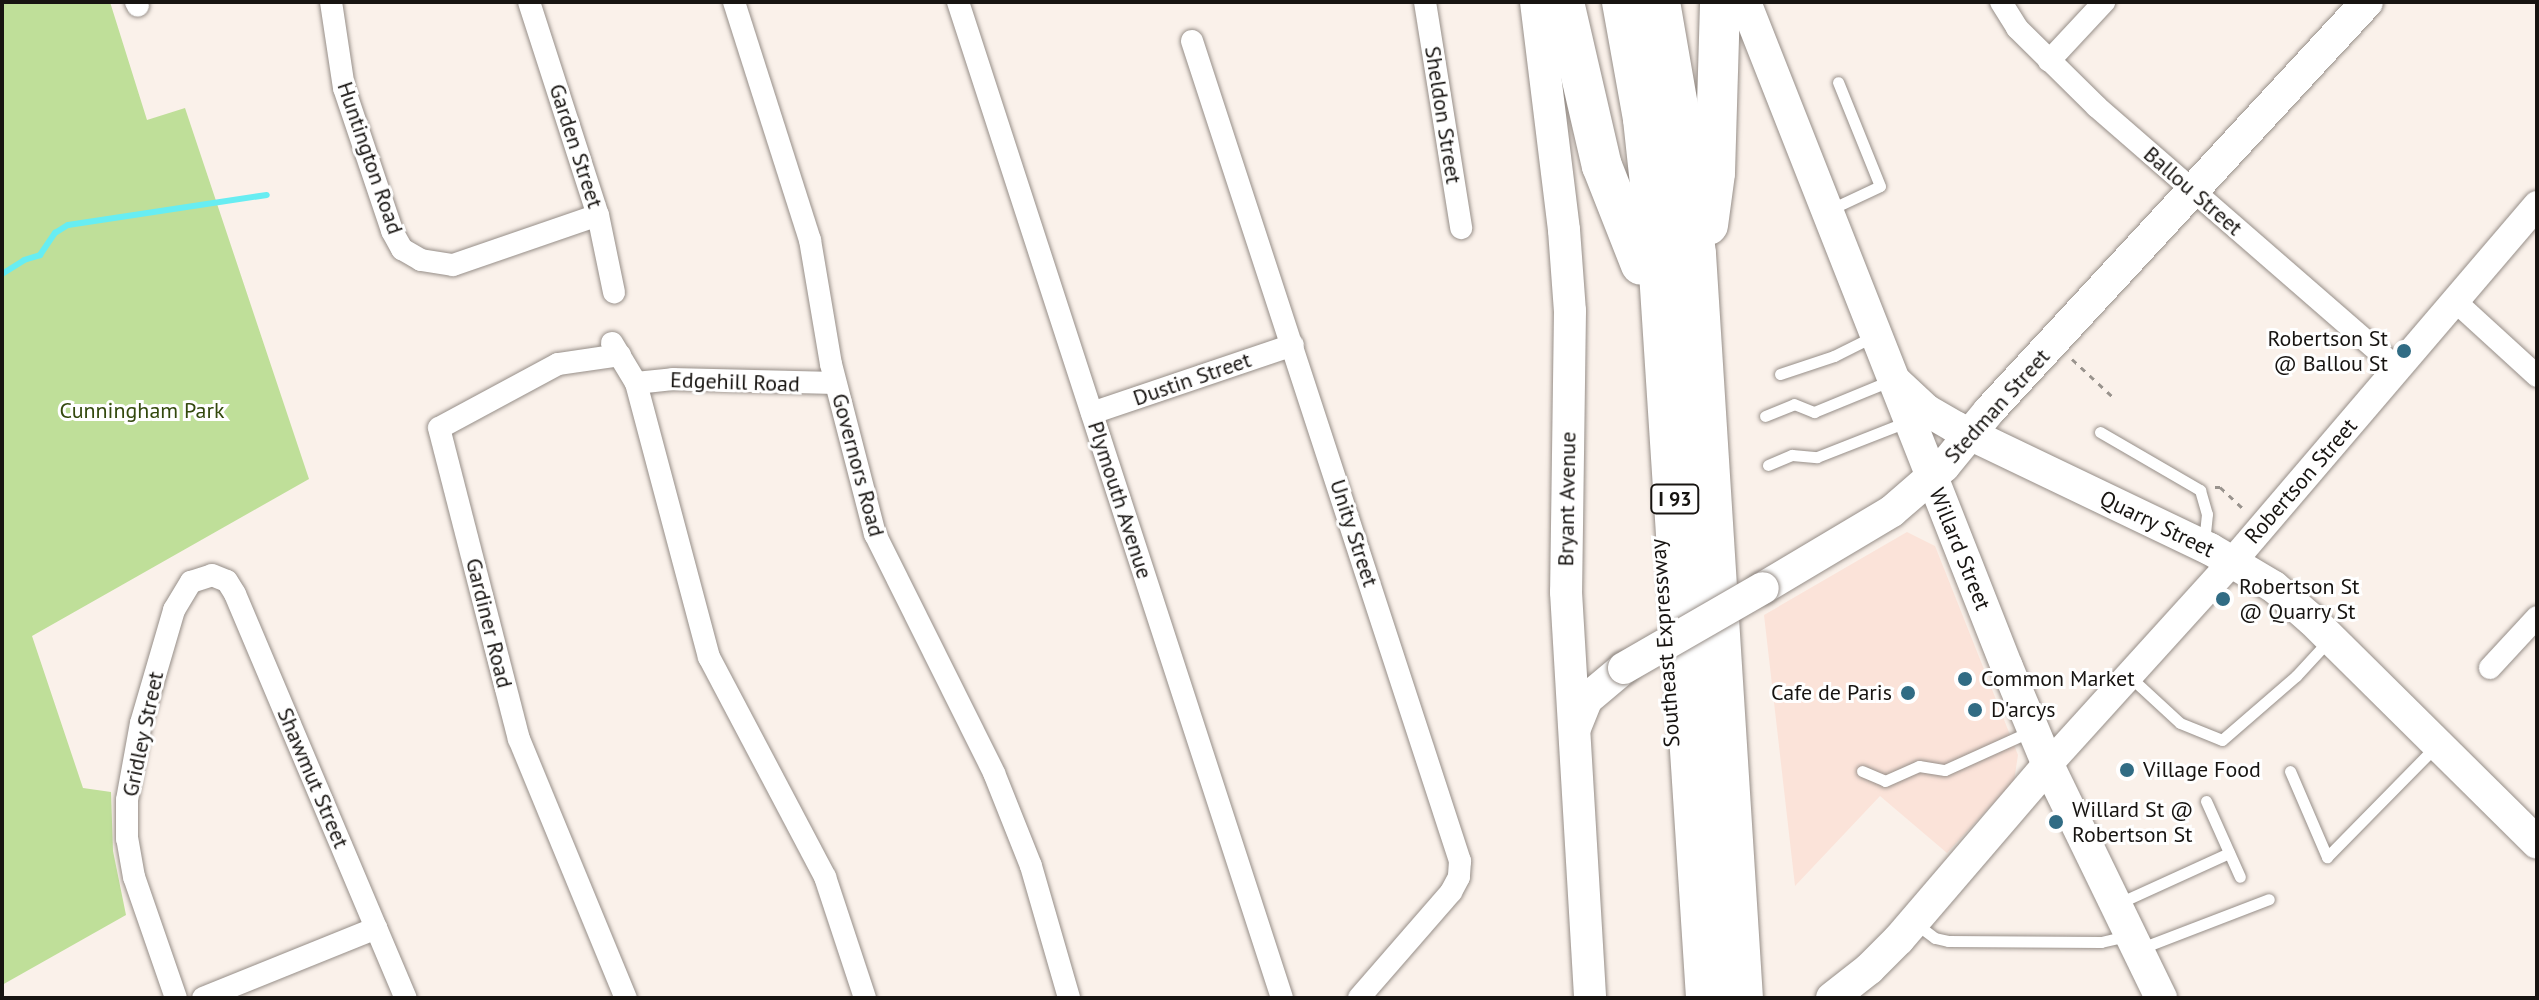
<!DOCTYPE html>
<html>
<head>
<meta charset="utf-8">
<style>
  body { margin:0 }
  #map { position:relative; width:2539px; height:1000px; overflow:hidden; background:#faf1ea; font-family:"PT Sans",sans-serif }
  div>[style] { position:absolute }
  .commercial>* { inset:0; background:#fbe3d9 }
  .green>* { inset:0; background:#bfdf99 }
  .stream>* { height:6px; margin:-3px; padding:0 3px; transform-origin:3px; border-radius:3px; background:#67edf2 }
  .path>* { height:3px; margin-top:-1.5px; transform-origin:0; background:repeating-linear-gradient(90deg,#99938d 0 6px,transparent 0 12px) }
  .roads { filter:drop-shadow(0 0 2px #968e88) drop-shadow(0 0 2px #968e88) }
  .service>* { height:11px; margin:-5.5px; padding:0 5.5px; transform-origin:5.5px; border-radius:5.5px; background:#fff }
  .minor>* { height:22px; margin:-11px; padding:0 11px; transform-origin:11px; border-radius:11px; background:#fff }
  .tertiary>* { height:28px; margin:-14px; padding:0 14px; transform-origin:14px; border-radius:14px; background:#fff }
  .secondary>* { height:32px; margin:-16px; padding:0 16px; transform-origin:16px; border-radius:16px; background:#fff }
  .motorway>* { height:40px; margin:-20px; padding:0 20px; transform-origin:20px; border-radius:20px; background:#fff }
  .bridges { filter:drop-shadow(0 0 2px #968e88) drop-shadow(0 0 2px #968e88) }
  .secondary-bridge>* { height:32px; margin:-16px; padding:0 16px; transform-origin:16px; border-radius:16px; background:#fff }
  .dots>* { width:22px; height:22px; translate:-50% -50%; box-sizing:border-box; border:4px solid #fff; border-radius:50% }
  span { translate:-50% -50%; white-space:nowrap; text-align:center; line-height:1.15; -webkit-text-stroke:6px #fff; paint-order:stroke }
  .shield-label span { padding:2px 6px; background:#fff; border:2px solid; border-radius:6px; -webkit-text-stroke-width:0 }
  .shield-label { font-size:20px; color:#171411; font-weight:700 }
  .street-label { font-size:22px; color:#171411 }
  .poi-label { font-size:22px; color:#171411 }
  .right { translate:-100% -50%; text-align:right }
  .left { translate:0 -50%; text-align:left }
  .park-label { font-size:22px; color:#33490d }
  .frame { position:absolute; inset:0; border:4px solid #171411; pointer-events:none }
</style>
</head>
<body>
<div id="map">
  <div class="commercial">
    <div style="clip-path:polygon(1907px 532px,1935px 546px,2018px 755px,2014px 781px,1947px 853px,1880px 796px,1795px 886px,1764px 615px)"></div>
  </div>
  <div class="green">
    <div style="clip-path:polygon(2px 2px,110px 2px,147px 120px,185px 108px,309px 479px,32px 636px,83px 788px,111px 792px,113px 851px,126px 915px,2px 985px)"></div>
  </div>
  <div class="stream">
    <div style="left:2px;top:274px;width:26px;rotate:-32deg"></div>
    <div style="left:24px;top:260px;width:17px;rotate:-17deg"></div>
    <div style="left:40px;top:255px;width:27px;rotate:-56deg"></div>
    <div style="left:55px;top:233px;width:15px;rotate:-32deg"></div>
    <div style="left:68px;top:225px;width:201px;rotate:-8.6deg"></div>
  </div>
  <div class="path">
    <div style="left:2072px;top:359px;width:56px;rotate:42.8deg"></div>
    <div style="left:2215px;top:487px;width:5px"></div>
    <div style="left:2220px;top:487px;width:34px;rotate:43deg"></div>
  </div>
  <div class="roads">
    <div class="service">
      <div style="left:1829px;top:210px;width:56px;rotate:-25.2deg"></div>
      <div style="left:1880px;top:186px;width:112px;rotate:-112deg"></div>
      <div style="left:1780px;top:374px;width:57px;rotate:-18.4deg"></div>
      <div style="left:1834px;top:356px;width:45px;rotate:-26.6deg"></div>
      <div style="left:1765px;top:416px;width:31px;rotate:-22deg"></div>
      <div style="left:1794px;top:404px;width:22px;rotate:22deg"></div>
      <div style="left:1814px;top:412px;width:84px;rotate:-22.3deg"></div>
      <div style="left:2100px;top:432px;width:116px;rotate:30.1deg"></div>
      <div style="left:2200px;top:490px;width:25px;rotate:74deg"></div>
      <div style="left:2207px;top:514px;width:27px;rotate:96deg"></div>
      <div style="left:1768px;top:465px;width:26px;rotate:-23deg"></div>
      <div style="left:1792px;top:455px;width:25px;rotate:5deg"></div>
      <div style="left:1817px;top:457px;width:99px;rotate:-21.4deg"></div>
      <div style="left:2129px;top:676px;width:69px;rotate:42.7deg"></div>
      <div style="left:2180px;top:723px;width:45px;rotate:22deg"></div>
      <div style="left:2222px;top:740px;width:98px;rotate:-40.9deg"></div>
      <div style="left:2296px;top:676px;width:50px;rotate:-47.4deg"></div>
      <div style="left:1862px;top:771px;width:25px;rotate:23deg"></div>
      <div style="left:1885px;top:781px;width:37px;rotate:-24deg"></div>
      <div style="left:1919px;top:766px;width:26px;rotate:9deg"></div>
      <div style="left:1945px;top:770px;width:94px;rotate:-24.4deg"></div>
      <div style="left:2290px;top:771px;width:94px;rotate:66.7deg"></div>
      <div style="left:2327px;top:857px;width:153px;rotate:-45.5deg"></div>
      <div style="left:2206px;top:801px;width:83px;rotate:65.9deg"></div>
      <div style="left:2117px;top:904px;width:123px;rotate:-24.5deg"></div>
      <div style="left:1915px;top:923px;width:25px;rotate:37deg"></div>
      <div style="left:1935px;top:938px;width:13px;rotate:13deg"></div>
      <div style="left:1948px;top:941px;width:153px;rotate:0.4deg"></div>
      <div style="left:2101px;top:942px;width:28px;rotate:-13deg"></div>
      <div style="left:2139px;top:949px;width:139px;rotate:-21deg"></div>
    </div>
    <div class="minor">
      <div style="left:136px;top:2px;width:4px;rotate:63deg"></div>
      <div style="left:331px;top:2px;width:87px;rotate:81.4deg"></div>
      <div style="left:344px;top:88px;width:151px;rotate:71.4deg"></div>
      <div style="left:392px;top:231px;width:21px;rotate:61deg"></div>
      <div style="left:402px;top:249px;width:22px;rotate:30deg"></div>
      <div style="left:421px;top:260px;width:32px;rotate:9deg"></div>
      <div style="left:453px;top:265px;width:153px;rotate:-19deg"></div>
      <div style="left:529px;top:2px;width:224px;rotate:72.1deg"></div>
      <div style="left:598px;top:215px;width:79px;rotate:78.3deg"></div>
      <div style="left:734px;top:2px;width:250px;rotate:72.3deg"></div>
      <div style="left:810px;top:240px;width:126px;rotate:80.4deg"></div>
      <div style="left:831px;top:364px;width:176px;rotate:75.5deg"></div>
      <div style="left:875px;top:534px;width:267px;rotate:63.5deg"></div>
      <div style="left:994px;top:773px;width:100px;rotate:68.3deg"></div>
      <div style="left:1031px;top:866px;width:137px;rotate:73.9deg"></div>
      <div style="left:958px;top:2px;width:1047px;rotate:71.98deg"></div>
      <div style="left:1425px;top:2px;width:229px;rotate:80.9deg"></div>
      <div style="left:2001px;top:2px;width:31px;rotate:58deg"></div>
      <div style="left:2017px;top:28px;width:112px;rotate:44.6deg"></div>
      <div style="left:2097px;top:107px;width:399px;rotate:41deg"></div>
      <div style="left:1192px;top:41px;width:863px;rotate:71.9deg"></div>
      <div style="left:1460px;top:861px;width:16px;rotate:94deg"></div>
      <div style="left:1459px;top:877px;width:17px;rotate:118deg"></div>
      <div style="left:1451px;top:892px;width:140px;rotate:131deg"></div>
      <div style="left:2049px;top:61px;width:81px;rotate:-47deg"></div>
      <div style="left:2455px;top:301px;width:111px;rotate:42.4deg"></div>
      <div style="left:612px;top:343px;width:47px;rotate:59deg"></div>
      <div style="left:636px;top:383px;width:284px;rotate:75.1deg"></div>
      <div style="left:709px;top:657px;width:249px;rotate:62.2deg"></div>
      <div style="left:825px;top:877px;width:127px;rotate:71.7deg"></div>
      <div style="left:620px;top:355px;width:63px;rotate:171.7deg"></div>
      <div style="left:558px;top:364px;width:135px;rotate:151.7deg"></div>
      <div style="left:439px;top:428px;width:321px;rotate:75.6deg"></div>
      <div style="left:519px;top:739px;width:280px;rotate:67.6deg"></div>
      <div style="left:636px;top:383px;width:37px;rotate:-6deg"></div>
      <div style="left:673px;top:379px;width:162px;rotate:1.4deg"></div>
      <div style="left:1092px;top:413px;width:212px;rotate:-18.7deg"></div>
      <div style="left:2490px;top:668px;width:69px;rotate:-47.3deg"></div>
      <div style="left:176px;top:998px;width:128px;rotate:-109.1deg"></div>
      <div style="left:134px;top:877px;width:39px;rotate:-100deg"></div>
      <div style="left:127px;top:839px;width:39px;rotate:-90deg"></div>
      <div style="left:127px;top:800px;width:78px;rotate:-79.7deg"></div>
      <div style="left:141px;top:723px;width:118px;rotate:-73.7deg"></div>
      <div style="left:174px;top:610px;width:33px;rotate:-59deg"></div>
      <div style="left:191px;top:582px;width:22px;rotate:-18deg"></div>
      <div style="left:212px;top:575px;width:16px;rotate:22deg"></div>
      <div style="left:227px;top:581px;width:15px;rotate:58deg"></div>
      <div style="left:235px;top:594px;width:439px;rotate:67.1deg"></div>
      <div style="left:203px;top:998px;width:187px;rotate:-22deg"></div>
    </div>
    <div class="tertiary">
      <div style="left:2048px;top:765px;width:275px;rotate:-47.8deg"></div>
      <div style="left:2233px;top:561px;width:468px;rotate:-49.5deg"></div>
    </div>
    <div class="secondary">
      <div style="left:1536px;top:2px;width:230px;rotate:83deg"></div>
      <div style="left:1564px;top:230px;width:81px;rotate:85.8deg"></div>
      <div style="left:1570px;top:311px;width:281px;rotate:90.8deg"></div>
      <div style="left:1566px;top:592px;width:407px;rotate:86.6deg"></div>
      <div style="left:1745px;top:2px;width:715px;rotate:68.5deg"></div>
      <div style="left:2007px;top:667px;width:106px;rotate:67.3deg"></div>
      <div style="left:2048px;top:765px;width:259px;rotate:64.1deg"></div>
      <div style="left:1897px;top:383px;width:40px;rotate:43deg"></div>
      <div style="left:1926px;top:410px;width:34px;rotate:30deg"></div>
      <div style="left:1955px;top:427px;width:283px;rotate:25.6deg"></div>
      <div style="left:2210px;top:549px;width:74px;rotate:30.7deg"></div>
      <div style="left:2274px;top:587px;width:49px;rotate:40.9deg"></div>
      <div style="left:2311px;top:619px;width:318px;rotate:44.7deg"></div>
      <div style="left:1763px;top:588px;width:150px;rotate:-30.8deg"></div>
      <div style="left:1892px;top:511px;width:69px;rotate:-40.9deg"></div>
      <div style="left:1944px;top:466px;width:71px;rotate:-50.7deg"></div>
      <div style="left:1989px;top:411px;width:557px;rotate:-47.26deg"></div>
      <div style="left:1575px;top:728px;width:31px;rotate:-68deg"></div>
      <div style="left:1587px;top:699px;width:48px;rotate:-40deg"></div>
      <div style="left:1832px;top:998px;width:47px;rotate:-38.1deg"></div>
      <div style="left:1869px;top:969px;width:42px;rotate:-45deg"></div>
      <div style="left:1899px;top:939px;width:229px;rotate:-49.4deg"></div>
    </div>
    <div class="motorway">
      <div style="left:1564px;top:2px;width:168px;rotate:77deg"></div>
      <div style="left:1602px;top:166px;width:106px;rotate:68.5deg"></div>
      <div style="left:1622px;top:2px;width:119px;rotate:79.8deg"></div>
      <div style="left:1643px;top:119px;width:139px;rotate:83.8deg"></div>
      <div style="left:1658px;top:257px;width:743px;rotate:86.29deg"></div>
      <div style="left:1660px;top:2px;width:118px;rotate:80.2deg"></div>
      <div style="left:1680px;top:118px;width:137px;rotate:83.3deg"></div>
      <div style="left:1696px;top:254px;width:745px;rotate:86.39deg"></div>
      <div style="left:1708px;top:225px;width:52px;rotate:-82.3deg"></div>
      <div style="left:1715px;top:173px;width:171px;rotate:-88.3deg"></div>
    </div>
  </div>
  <div class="bridges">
    <div class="secondary-bridge">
      <div style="left:1624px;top:668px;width:160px;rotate:-29.9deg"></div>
    </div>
  </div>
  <div class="dots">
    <div style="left:2404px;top:351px;background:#316c84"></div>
    <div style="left:2223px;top:599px;background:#316c84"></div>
    <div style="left:1965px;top:679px;background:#316c84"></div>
    <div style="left:1908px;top:693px;background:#316c84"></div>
    <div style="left:1975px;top:710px;background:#316c84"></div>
    <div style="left:2127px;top:770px;background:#316c84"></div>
    <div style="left:2056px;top:822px;background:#316c84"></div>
  </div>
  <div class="shield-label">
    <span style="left:1675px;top:499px">I 93</span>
  </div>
  <div class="street-label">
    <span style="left:1443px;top:115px;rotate:81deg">Sheldon Street</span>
    <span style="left:576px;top:146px;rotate:72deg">Garden Street</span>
    <span style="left:370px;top:158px;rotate:71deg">Huntington Road</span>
    <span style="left:2193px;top:191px;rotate:41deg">Ballou Street</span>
    <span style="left:1192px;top:379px;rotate:-19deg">Dustin Street</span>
    <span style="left:735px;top:382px;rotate:2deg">Edgehill Road</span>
    <span style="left:1997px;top:406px;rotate:-48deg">Stedman Street</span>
    <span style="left:858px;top:465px;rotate:75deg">Governors Road</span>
    <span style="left:2301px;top:481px;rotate:-49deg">Robertson Street</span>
    <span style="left:1567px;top:499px;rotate:-89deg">Bryant Avenue</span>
    <span style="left:1120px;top:500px;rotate:72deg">Plymouth Avenue</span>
    <span style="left:2157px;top:524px;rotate:26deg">Quarry Street</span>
    <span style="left:1354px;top:533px;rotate:72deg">Unity Street</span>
    <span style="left:1960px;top:549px;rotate:68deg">Willard Street</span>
    <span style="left:489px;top:623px;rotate:76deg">Gardiner Road</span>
    <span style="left:1665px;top:643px;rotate:-94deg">Southeast Expressway</span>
    <span style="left:143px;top:734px;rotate:-78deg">Gridley Street</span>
    <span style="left:313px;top:778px;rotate:67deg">Shawmut Street</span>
  </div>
  <div class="poi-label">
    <span class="right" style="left:2388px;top:351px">Robertson St<br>@ Ballou St</span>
    <span class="left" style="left:2239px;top:599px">Robertson St<br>@ Quarry St</span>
    <span class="left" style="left:1981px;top:679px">Common Market</span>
    <span class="right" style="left:1892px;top:693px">Cafe de Paris</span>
    <span class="left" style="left:1991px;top:710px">D'arcys</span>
    <span class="left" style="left:2143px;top:770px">Village Food</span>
    <span class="left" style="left:2072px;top:822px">Willard St @<br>Robertson St</span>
  </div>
  <div class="park-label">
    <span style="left:142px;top:411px">Cunningham Park</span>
  </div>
  <div class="frame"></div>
</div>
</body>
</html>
